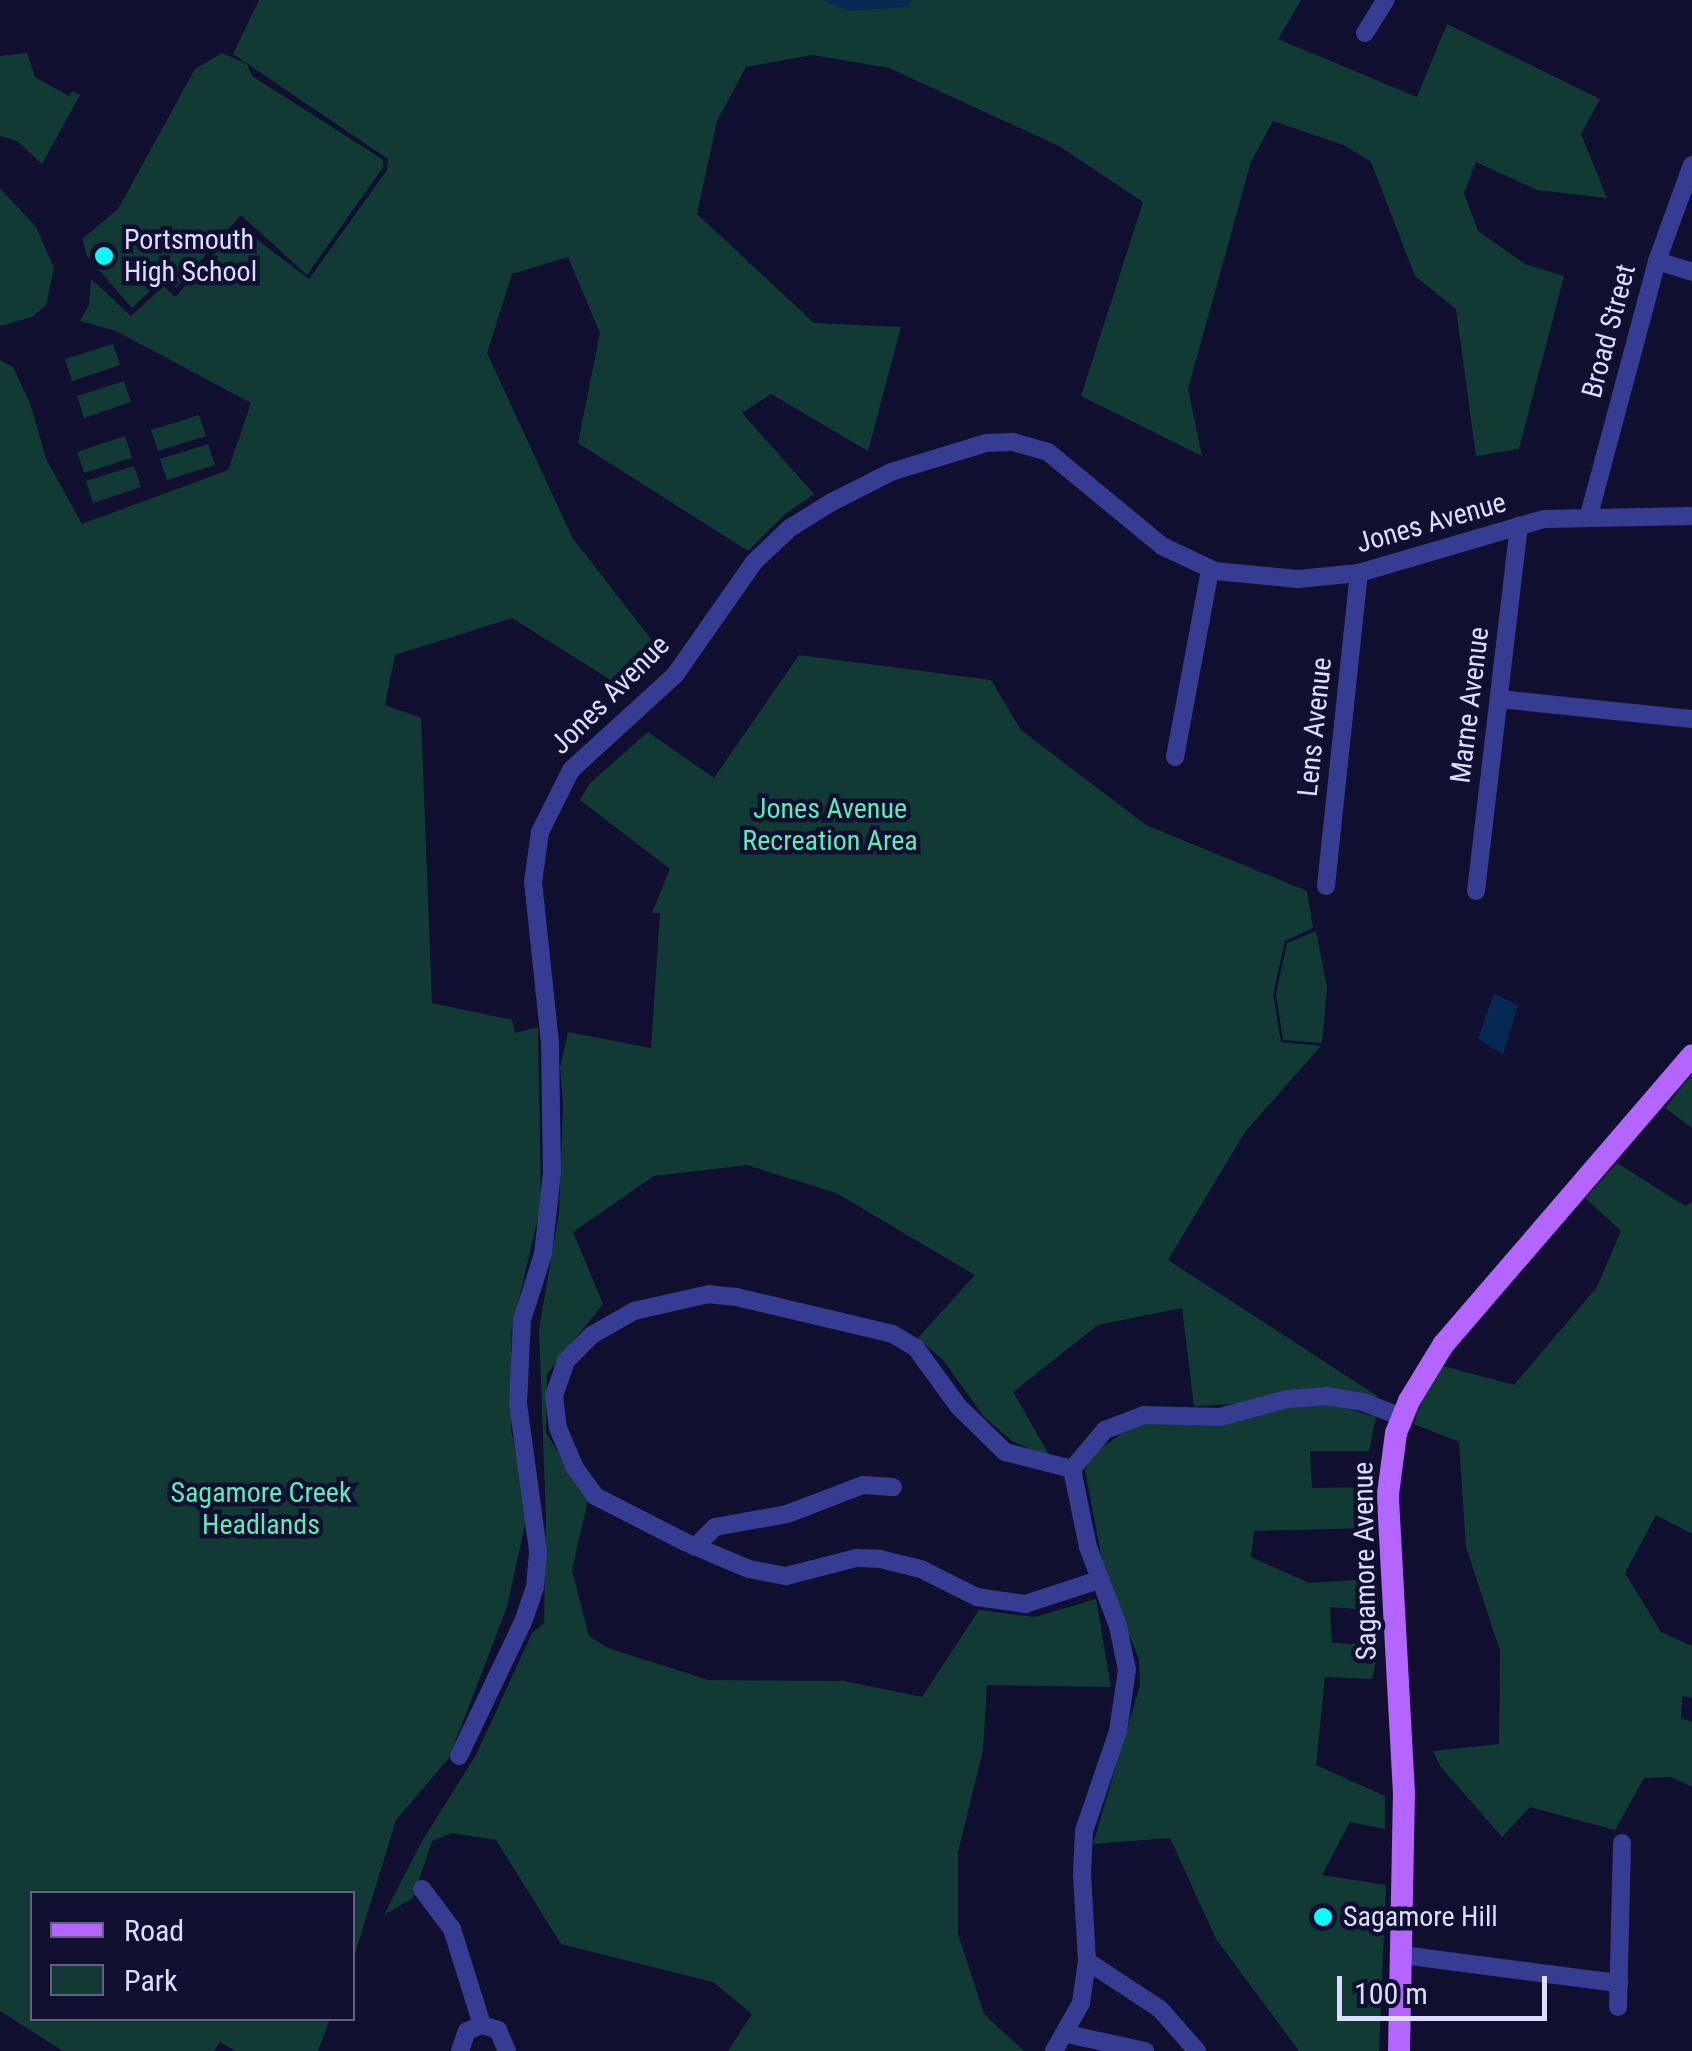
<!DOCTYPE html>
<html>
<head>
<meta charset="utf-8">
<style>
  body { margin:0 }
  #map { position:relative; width:1692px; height:2051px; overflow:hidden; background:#110f2f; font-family:"Roboto Condensed",sans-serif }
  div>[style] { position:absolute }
  .green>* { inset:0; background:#113a34 }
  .water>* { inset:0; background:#052952 }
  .minor>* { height:18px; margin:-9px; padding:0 9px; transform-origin:9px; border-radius:9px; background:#363c92 }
  .major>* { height:22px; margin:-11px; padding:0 11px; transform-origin:11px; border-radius:11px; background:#b464ff }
  .dots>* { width:28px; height:28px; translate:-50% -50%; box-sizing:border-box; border:5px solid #110f2f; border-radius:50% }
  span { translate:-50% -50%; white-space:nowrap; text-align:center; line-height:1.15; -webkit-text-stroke:9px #110f2f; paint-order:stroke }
  .poi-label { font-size:28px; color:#ddf }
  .left { translate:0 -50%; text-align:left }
  .street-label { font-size:28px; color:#ddf }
  .park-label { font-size:28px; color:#5bedb9 }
  .legend { position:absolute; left:30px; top:1891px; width:325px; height:130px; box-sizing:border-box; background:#110f2f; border:2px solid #636182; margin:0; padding:12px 18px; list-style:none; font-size:30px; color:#ddf }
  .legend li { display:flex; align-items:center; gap:20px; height:50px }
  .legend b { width:50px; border:2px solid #636182 }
  .scale { position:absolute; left:1337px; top:1976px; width:210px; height:45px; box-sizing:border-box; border:5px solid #ddf; border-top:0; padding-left:12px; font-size:30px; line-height:35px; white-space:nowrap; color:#ddf; -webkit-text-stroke:8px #110f2f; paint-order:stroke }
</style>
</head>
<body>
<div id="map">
  <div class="green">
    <div style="clip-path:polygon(259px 0,1301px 0,1278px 39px,1417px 97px,1447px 24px,1600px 99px,1581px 134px,1607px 198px,1537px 190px,1476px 162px,1464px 193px,1478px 231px,1525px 264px,1564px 276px,1519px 449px,1476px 456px,1456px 309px,1415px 276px,1371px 162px,1344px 145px,1273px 121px,1251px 162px,1188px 389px,1202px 456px,1081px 396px,1143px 202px,1059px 146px,889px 68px,812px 55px,746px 67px,717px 121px,697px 214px,814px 323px,901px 327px,868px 451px,771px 394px,742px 413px,814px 494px,784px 515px,748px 551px,578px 443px,600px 333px,568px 257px,512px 274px,487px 353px,572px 537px,664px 656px,625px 689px,512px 618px,395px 655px,385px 705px,421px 718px,432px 1003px,512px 1020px,515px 1033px,538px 1027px,541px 1205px,511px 1333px,511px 1430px,529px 1506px,507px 1607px,449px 1758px,396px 1820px,353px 1960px,352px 1894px,32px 1894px,32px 2018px,330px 2019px,318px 2051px,235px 2051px,220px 2042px,214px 2051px,63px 2051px,0 2011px,0 360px,13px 367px,30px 403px,46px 459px,82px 524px,228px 470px,251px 403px,116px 331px,80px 321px,89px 305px,91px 279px,131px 316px,164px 286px,175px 297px,239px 226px,309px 279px,387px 170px,388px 159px,233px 54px)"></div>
    <div style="clip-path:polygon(27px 53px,35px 77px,69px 96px,73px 91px,80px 95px,42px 164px,17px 141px,0 136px,0 56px)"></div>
    <div style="clip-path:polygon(222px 53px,247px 64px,252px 76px,382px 159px,384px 166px,307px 275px,241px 215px,176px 288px,165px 277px,132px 308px,87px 256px,82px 239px,118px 209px,195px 69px)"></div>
    <div style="clip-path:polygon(0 188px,36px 227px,54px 268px,46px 305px,32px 317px,0 326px)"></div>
    <div style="clip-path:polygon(113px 344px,120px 365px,72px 381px,65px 359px)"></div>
    <div style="clip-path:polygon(124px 381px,131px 402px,84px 418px,77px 396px)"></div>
    <div style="clip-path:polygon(199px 415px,206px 436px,158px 451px,151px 430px)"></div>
    <div style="clip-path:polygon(125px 436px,132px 458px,84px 473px,77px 452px)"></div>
    <div style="clip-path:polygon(208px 444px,215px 465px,167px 480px,160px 459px)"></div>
    <div style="clip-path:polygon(134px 466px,141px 487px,93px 503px,86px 481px)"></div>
    <div style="clip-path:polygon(799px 655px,991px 680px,1021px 730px,1146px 825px,1307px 891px,1313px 928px,1285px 941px,1273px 994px,1281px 1042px,1321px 1046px,1245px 1132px,1168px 1260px,1379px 1397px,1194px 1406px,1182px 1308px,1098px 1325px,1013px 1392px,1051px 1458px,1012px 1441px,984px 1417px,944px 1361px,918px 1338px,975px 1275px,836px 1193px,747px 1165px,654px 1176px,573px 1232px,603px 1304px,547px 1374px,546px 1433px,588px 1500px,572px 1570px,589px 1636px,608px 1648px,708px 1680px,844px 1681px,922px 1697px,979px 1610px,1035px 1617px,1096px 1599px,1111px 1687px,987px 1685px,983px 1750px,958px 1852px,958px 1934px,984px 2014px,1024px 2051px,728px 2051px,752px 2014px,713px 1982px,561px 1944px,496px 1840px,452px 1833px,432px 1841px,413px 1898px,384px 1915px,422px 1841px,476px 1755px,532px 1633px,544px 1623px,546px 1518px,539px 1330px,559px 1212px,563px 1105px,560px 1067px,568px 1032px,651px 1048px,660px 913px,652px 913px,670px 869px,580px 800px,590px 783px,648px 732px,714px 778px)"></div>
    <div style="clip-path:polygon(1316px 931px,1327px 988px,1322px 1043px,1283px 1040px,1276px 994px,1287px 943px)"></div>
    <div style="clip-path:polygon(1692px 1074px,1692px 1128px,1665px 1108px)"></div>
    <div style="clip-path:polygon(1617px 1163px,1685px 1206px,1692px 1202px,1692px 1534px,1656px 1515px,1625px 1573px,1661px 1632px,1692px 1646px,1692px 1698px,1682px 1696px,1681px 1718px,1692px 1722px,1692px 1787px,1671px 1777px,1644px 1778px,1615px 1830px,1530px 1807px,1502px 1837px,1440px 1766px,1433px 1751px,1499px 1744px,1500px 1651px,1466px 1547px,1459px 1442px,1414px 1424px,1424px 1394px,1443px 1366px,1514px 1385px,1597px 1287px,1621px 1231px,1585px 1198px)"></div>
    <div style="clip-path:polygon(1326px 1402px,1376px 1417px,1369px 1451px,1310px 1451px,1312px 1488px,1370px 1487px,1373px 1528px,1254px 1531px,1251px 1557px,1309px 1583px,1373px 1579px,1373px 1610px,1330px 1607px,1332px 1643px,1380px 1645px,1372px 1679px,1325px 1677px,1316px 1765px,1385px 1796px,1385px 1829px,1350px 1822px,1322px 1875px,1386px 1885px,1379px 2051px,1299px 2051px,1216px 1939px,1170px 1838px,1093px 1844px,1140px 1685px,1139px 1659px,1105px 1576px,1085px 1470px,1091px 1456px,1138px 1421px,1236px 1422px,1270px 1410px)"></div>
  </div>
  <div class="water">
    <div style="clip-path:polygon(823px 0,912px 0,907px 7px,848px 11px)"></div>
    <div style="clip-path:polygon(1494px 994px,1518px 1005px,1503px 1055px,1478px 1038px)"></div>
  </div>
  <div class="minor">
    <div style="left:1365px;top:33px;width:39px;rotate:-58deg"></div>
    <div style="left:1657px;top:261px;width:37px;rotate:17deg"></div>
    <div style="left:1589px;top:515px;width:263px;rotate:-75deg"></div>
    <div style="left:1657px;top:261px;width:102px;rotate:-70deg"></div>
    <div style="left:1499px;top:699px;width:194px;rotate:5.9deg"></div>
    <div style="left:1175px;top:757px;width:190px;rotate:-79.4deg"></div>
    <div style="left:1326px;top:886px;width:315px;rotate:-84deg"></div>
    <div style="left:1476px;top:891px;width:368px;rotate:-83.3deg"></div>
    <div style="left:1072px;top:1469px;width:69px;rotate:-165.8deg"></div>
    <div style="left:1005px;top:1452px;width:66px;rotate:-135.6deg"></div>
    <div style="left:958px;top:1406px;width:72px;rotate:-125.9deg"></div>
    <div style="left:916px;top:1348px;width:27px;rotate:-149deg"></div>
    <div style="left:893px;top:1334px;width:161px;rotate:-166.7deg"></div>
    <div style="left:736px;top:1297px;width:27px;rotate:-174deg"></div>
    <div style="left:709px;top:1294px;width:77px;rotate:167.2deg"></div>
    <div style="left:634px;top:1311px;width:48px;rotate:150.3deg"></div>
    <div style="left:592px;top:1335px;width:37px;rotate:135deg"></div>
    <div style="left:566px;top:1361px;width:37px;rotate:109deg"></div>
    <div style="left:554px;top:1396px;width:32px;rotate:83deg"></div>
    <div style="left:558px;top:1428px;width:43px;rotate:67deg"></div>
    <div style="left:575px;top:1468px;width:34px;rotate:54deg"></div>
    <div style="left:595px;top:1496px;width:101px;rotate:27.1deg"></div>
    <div style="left:685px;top:1542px;width:69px;rotate:22.9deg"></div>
    <div style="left:749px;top:1569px;width:38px;rotate:11deg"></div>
    <div style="left:786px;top:1576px;width:72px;rotate:-14.4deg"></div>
    <div style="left:856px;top:1558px;width:24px;rotate:2deg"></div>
    <div style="left:880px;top:1559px;width:42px;rotate:13.7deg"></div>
    <div style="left:921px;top:1569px;width:63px;rotate:26.6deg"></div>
    <div style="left:977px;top:1597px;width:49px;rotate:8.3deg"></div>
    <div style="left:1025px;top:1604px;width:78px;rotate:-18deg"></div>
    <div style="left:695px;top:1547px;width:28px;rotate:-45deg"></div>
    <div style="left:715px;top:1527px;width:73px;rotate:-10.2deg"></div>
    <div style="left:787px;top:1514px;width:81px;rotate:-20.9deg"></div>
    <div style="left:863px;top:1485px;width:30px;rotate:4deg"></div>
    <div style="left:459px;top:1756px;width:148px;rotate:-64.5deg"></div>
    <div style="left:523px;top:1622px;width:37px;rotate:-71deg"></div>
    <div style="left:535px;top:1587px;width:36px;rotate:-85deg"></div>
    <div style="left:538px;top:1551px;width:148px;rotate:-97.7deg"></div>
    <div style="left:518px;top:1404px;width:84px;rotate:-87.3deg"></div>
    <div style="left:522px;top:1320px;width:69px;rotate:-72.3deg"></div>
    <div style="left:543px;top:1254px;width:81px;rotate:-83.7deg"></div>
    <div style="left:552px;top:1173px;width:130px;rotate:-90.9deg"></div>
    <div style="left:550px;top:1043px;width:162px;rotate:-96deg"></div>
    <div style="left:533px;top:882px;width:50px;rotate:-82deg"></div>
    <div style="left:540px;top:832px;width:69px;rotate:-63.4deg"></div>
    <div style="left:571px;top:770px;width:141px;rotate:-42.4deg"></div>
    <div style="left:675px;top:675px;width:138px;rotate:-55deg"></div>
    <div style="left:754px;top:562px;width:50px;rotate:-43.4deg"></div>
    <div style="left:790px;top:528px;width:47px;rotate:-32deg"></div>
    <div style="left:830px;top:503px;width:68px;rotate:-26.9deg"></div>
    <div style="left:891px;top:472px;width:99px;rotate:-17deg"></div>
    <div style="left:986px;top:443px;width:27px;rotate:-2deg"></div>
    <div style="left:1013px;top:442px;width:36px;rotate:16deg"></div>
    <div style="left:1048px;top:452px;width:148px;rotate:39.5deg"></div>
    <div style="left:1162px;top:546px;width:59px;rotate:25.3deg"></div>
    <div style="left:1215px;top:571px;width:83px;rotate:5.5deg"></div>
    <div style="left:1298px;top:579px;width:61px;rotate:-5.6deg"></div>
    <div style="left:1359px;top:573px;width:193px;rotate:-16.3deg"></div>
    <div style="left:1544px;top:519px;width:148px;rotate:-1.2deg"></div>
    <div style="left:422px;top:1889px;width:50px;rotate:53.1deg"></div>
    <div style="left:452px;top:1929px;width:101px;rotate:72.6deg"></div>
    <div style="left:1402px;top:1955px;width:219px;rotate:7.4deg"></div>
    <div style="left:1618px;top:2007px;width:164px;rotate:-88.6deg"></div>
    <div style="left:1067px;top:2034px;width:80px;rotate:12.3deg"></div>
    <div style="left:460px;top:2051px;width:21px;rotate:-71deg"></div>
    <div style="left:467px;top:2031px;width:16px;rotate:-22deg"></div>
    <div style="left:482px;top:2025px;width:17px;rotate:17deg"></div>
    <div style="left:498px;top:2030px;width:23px;rotate:67deg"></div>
    <div style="left:1054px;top:2051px;width:55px;rotate:-60.6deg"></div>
    <div style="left:1081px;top:2003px;width:42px;rotate:-81.9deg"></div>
    <div style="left:1197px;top:2051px;width:56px;rotate:-131.4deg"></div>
    <div style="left:1160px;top:2009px;width:87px;rotate:-146.7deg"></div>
    <div style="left:1087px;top:1961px;width:87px;rotate:-93.3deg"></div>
    <div style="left:1082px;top:1874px;width:43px;rotate:-87.3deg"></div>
    <div style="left:1084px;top:1831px;width:106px;rotate:-71.2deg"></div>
    <div style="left:1118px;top:1731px;width:62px;rotate:-81.6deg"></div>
    <div style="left:1127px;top:1670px;width:45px;rotate:-101.6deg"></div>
    <div style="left:1118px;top:1626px;width:85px;rotate:-110.8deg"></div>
    <div style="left:1088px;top:1547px;width:80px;rotate:-101.6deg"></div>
    <div style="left:1072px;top:1469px;width:51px;rotate:-49.8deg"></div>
    <div style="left:1105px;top:1430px;width:42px;rotate:-21deg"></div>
    <div style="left:1144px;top:1415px;width:76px;rotate:1.5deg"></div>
    <div style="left:1220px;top:1417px;width:69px;rotate:-15deg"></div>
    <div style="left:1287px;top:1399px;width:39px;rotate:-4deg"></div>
    <div style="left:1326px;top:1396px;width:37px;rotate:9deg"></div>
    <div style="left:1363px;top:1402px;width:42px;rotate:21deg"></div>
  </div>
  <div class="major">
    <div style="left:1399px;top:2051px;width:257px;rotate:-88.9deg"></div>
    <div style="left:1404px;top:1794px;width:300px;rotate:-93.1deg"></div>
    <div style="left:1388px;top:1494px;width:62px;rotate:-82.5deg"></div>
    <div style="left:1396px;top:1433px;width:35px;rotate:-68deg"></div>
    <div style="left:1409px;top:1401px;width:66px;rotate:-58.7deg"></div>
    <div style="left:1443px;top:1345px;width:382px;rotate:-49.3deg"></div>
  </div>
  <div class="dots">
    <div style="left:104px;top:256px;background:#09fffd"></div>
    <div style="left:1323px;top:1917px;background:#09fffd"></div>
  </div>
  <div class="poi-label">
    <span class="left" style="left:124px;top:256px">Portsmouth<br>High School</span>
    <span class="left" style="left:1343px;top:1917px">Sagamore Hill</span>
  </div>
  <div class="street-label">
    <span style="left:1609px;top:331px;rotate:-75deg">Broad Street</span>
    <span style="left:1431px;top:523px;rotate:-16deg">Jones Avenue</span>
    <span style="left:610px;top:695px;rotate:-45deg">Jones Avenue</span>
    <span style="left:1470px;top:705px;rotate:-83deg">Marne Avenue</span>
    <span style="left:1315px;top:727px;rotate:-84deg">Lens Avenue</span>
    <span style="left:1365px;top:1561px;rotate:-91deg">Sagamore Avenue</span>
  </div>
  <div class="park-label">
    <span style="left:830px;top:825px">Jones Avenue<br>Recreation Area</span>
    <span style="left:261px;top:1509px">Sagamore Creek<br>Headlands</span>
  </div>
  <ul class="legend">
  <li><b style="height:12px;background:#b464ff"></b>Road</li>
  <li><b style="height:28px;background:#113a34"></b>Park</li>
  </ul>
  <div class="scale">100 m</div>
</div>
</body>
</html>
